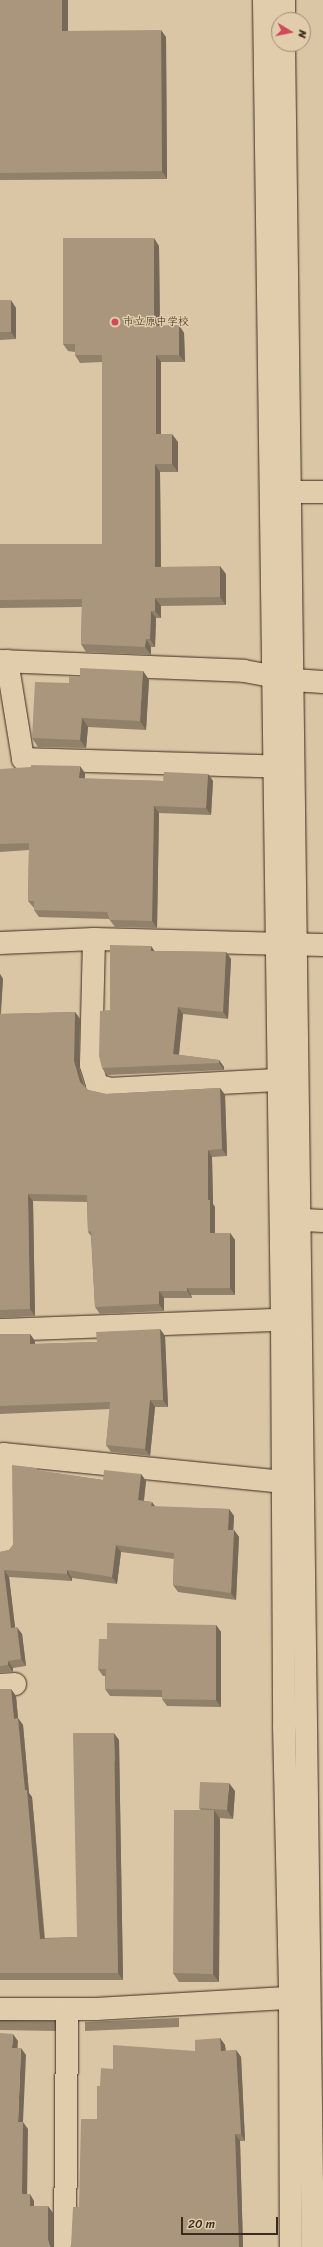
<!DOCTYPE html>
<html>
<head>
<meta charset="utf-8">
<style>
  body { margin:0 }
  #map { position:relative; width:323px; height:2247px; overflow:hidden; background:#dac6a5; font-family:Sriracha,"Klee One",sans-serif }
  div>[style] { position:absolute }
  .water>* { inset:0; background:#95826a }
  .roads { filter:drop-shadow(0 0 1px #3b2a1e) drop-shadow(0 0 1px #3b2a1e) }
  .minor>* { height:22px; margin:-11px; padding:0 11px; transform-origin:11px; border-radius:11px; background:#e1cdab }
  .wall>* { inset:0; background:#91816b }
  .shaded-wall>* { inset:0; background:#766957 }
  .building>* { inset:0; background:#a9967c }
  .dots>* { width:11px; height:11px; translate:-50% -50%; box-sizing:border-box; border:2px solid #e1cdab; border-radius:50% }
  span { translate:-50% -50%; white-space:nowrap; text-align:center; line-height:1.15; -webkit-text-stroke:3px #e1cdab; paint-order:stroke }
  .poi-label { font-size:11px; color:#3b2a1e }
  .left { translate:0 -50%; text-align:left }
  .north { position:absolute; left:271px; top:12px; width:40px; height:40px; box-sizing:border-box; background:#e1cdab; border:1px solid #9f8c73; border-radius:50%; rotate:100deg; font-size:11px; font-weight:700; line-height:16px; text-align:center; color:#3b2a1e }
  .north::after { content:''; display:block; margin:auto; width:14px; height:18px; background:#d1495b; clip-path:polygon(50% 0,100% 100%,50% 72%,0 100%) }
  .scale { position:absolute; left:181px; top:2217px; width:97px; height:18px; box-sizing:border-box; border:2px solid #3b2a1e; border-top:0; padding-left:5px; font-size:12px; line-height:14px; white-space:nowrap; color:#3b2a1e; -webkit-text-stroke:3px #e1cdab; paint-order:stroke }
</style>
</head>
<body>
<div id="map">
  <div class="water">
    <div style="clip-path:polygon(179px 2018px,179px 2027px,85px 2031px,85px 2022px)"></div>
    <div style="clip-path:polygon(0 2020px,56px 2021px,56px 2031px,0 2030px)"></div>
  </div>
  <div class="roads">
    <div class="minor">
      <div style="left:264px;top:0;width:1319px;rotate:89.22deg"></div>
      <div style="left:282px;top:1319px;width:406px;rotate:89.7deg"></div>
      <div style="left:284px;top:1725px;width:272px;rotate:88.7deg"></div>
      <div style="left:290px;top:1997px;width:250px;rotate:89.8deg"></div>
      <div style="left:284px;top:0;width:20px;rotate:90deg"></div>
      <div style="left:284px;top:44px;width:2203px;rotate:89.25deg"></div>
      <div style="left:276px;top:492px;width:47px"></div>
      <div style="left:0;top:661px;width:244px;rotate:2.3deg"></div>
      <div style="left:244px;top:671px;width:50px;rotate:10.4deg"></div>
      <div style="left:293px;top:680px;width:30px;rotate:4deg"></div>
      <div style="left:7px;top:661px;width:99px;rotate:80.7deg"></div>
      <div style="left:23px;top:759px;width:266px;rotate:1.7deg"></div>
      <div style="left:94px;top:939px;width:126px;rotate:91.4deg"></div>
      <div style="left:91px;top:1065px;width:21px;rotate:73deg"></div>
      <div style="left:97px;top:1085px;width:14px;rotate:17deg"></div>
      <div style="left:110px;top:1089px;width:184px;rotate:-3.1deg"></div>
      <div style="left:0;top:943px;width:94px;rotate:-2.4deg"></div>
      <div style="left:94px;top:939px;width:229px;rotate:1.5deg"></div>
      <div style="left:283px;top:1219px;width:40px;rotate:2.9deg"></div>
      <div style="left:0;top:1330px;width:297px;rotate:-2.1deg"></div>
      <div style="left:0;top:1548px;width:7px;rotate:-8deg"></div>
      <div style="left:7px;top:1547px;width:93px;rotate:-91.8deg"></div>
      <div style="left:4px;top:1454px;width:293px;rotate:5.7deg"></div>
      <div style="left:0;top:1685px;width:15px;rotate:-4deg"></div>
      <div style="left:0;top:2009px;width:96px"></div>
      <div style="left:96px;top:2009px;width:208px;rotate:-3.3deg"></div>
      <div style="left:65px;top:2247px;width:238px;rotate:-89.5deg"></div>
    </div>
  </div>
  <div class="wall">
    <div style="clip-path:polygon(0 0,68px 0,68px 31px,166px 37px,167px 179px,0 180px)"></div>
    <div style="clip-path:polygon(159px 246px,160px 326px,179px 325px,184px 333px,185px 362px,161px 362px,161px 434px,178px 442px,178px 472px,160px 472px,161px 567px,226px 574px,226px 605px,161px 606px,161px 618px,156px 618px,155px 647px,151px 647px,151px 655px,86px 652px,81px 644px,82px 607px,0 608px,0 544px,102px 544px,102px 362px,80px 363px,75px 355px,75px 352px,68px 351px,63px 344px)"></div>
    <div style="clip-path:polygon(0 300px,16px 308px,16px 339px,0 340px)"></div>
    <div style="clip-path:polygon(143px 671px,149px 680px,146px 730px,88px 727px,86px 748px,38px 747px,32px 738px,69px 683px,80px 677px)"></div>
    <div style="clip-path:polygon(0 769px,85px 773px,85px 779px,163px 781px,208px 774px,213px 781px,211px 815px,159px 813px,157px 928px,115px 927px,109px 919px,39px 917px,34px 910px,34px 908px,28px 901px,29px 850px,0 852px)"></div>
    <div style="clip-path:polygon(151px 946px,154px 951px,226px 952px,231px 959px,228px 1019px,183px 1014px,179px 1055px,219px 1060px,224px 1067px,224px 1070px,107px 1075px,102px 1068px,110px 1010px)"></div>
    <div style="clip-path:polygon(0 974px,3px 979px,1px 1014px,75px 1012px,80px 1019px,79px 1068px,84px 1086px,88px 1090px,106px 1094px,220px 1088px,225px 1095px,227px 1156px,212px 1157px,213px 1204px,215px 1207px,215px 1233px,230px 1233px,235px 1240px,235px 1295px,191px 1295px,192px 1298px,164px 1298px,164px 1311px,100px 1314px,95px 1307px,91px 1236px,88px 1232px,87px 1202px,33px 1201px,35px 1316px,0 1318px)"></div>
    <div style="clip-path:polygon(160px 1329px,165px 1336px,168px 1407px,155px 1407px,150px 1456px,111px 1452px,106px 1445px,110px 1409px,0 1414px,0 1334px,30px 1334px,35px 1341px,35px 1344px,97px 1342px)"></div>
    <div style="clip-path:polygon(37px 1468px,39px 1471px,103px 1480px,141px 1474px,146px 1481px,144px 1501px,152px 1502px,155px 1507px,229px 1509px,234px 1516px,233px 1530px,234px 1530px,239px 1537px,236px 1600px,178px 1592px,173px 1585px,174px 1559px,121px 1552px,117px 1584px,72px 1578px,72px 1581px,9px 1577px,15px 1628px,22px 1634px,26px 1666px,13px 1668px,13px 1672px,0 1673px,0 1552px,9px 1550px,13px 1545px)"></div>
    <div style="clip-path:polygon(216px 1625px,221px 1632px,221px 1707px,167px 1706px,162px 1699px,162px 1697px,110px 1696px,105px 1689px,105px 1676px,103px 1676px,98px 1669px,107px 1639px)"></div>
    <div style="clip-path:polygon(0 1689px,11px 1689px,16px 1696px,18px 1718px,23px 1725px,29px 1793px,32px 1797px,45px 1938px,77px 1937px,119px 1740px,123px 1980px,0 1980px)"></div>
    <div style="clip-path:polygon(235px 1791px,233px 1819px,219px 1818px,220px 1819px,219px 1982px,179px 1982px,173px 1973px,201px 1810px,199px 1808px)"></div>
    <div style="clip-path:polygon(220px 2038px,225px 2045px,226px 2051px,236px 2050px,241px 2057px,245px 2141px,240px 2141px,243px 2247px,70px 2247px,71px 2246px,97px 2119px,100px 2086px,113px 2069px,195px 2051px)"></div>
  </div>
  <div class="shaded-wall">
    <div style="clip-path:polygon(62px 0,68px 0,68px 38px,62px 31px)"></div>
    <div style="clip-path:polygon(161px 30px,166px 37px,167px 179px,162px 171px)"></div>
    <div style="clip-path:polygon(154px 238px,159px 246px,160px 333px,154px 326px)"></div>
    <div style="clip-path:polygon(11px 300px,16px 308px,16px 339px,11px 332px)"></div>
    <div style="clip-path:polygon(179px 325px,184px 333px,185px 362px,179px 355px)"></div>
    <div style="clip-path:polygon(156px 355px,161px 362px,161px 442px,156px 434px)"></div>
    <div style="clip-path:polygon(172px 434px,178px 442px,178px 472px,172px 464px)"></div>
    <div style="clip-path:polygon(155px 464px,160px 472px,161px 575px,155px 567px)"></div>
    <div style="clip-path:polygon(220px 566px,226px 574px,226px 605px,220px 597px)"></div>
    <div style="clip-path:polygon(155px 598px,161px 606px,161px 618px,155px 611px)"></div>
    <div style="clip-path:polygon(151px 611px,156px 618px,155px 647px,150px 639px)"></div>
    <div style="clip-path:polygon(146px 639px,151px 647px,151px 655px,145px 647px)"></div>
    <div style="clip-path:polygon(143px 671px,149px 680px,146px 730px,140px 721px)"></div>
    <div style="clip-path:polygon(82px 718px,88px 727px,86px 748px,80px 740px)"></div>
    <div style="clip-path:polygon(80px 766px,85px 773px,84px 785px,79px 778px)"></div>
    <div style="clip-path:polygon(208px 774px,213px 781px,211px 815px,206px 808px)"></div>
    <div style="clip-path:polygon(154px 806px,159px 813px,157px 928px,152px 921px)"></div>
    <div style="clip-path:polygon(151px 946px,156px 953px,151px 951px)"></div>
    <div style="clip-path:polygon(226px 952px,231px 959px,228px 1019px,223px 1012px)"></div>
    <div style="clip-path:polygon(0 974px,3px 979px,0 1021px)"></div>
    <div style="clip-path:polygon(178px 1007px,183px 1014px,178px 1062px,173px 1054px)"></div>
    <div style="clip-path:polygon(75px 1012px,80px 1019px,79px 1068px,85px 1089px,80px 1082px,74px 1061px)"></div>
    <div style="clip-path:polygon(219px 1060px,224px 1067px,224px 1070px,219px 1063px)"></div>
    <div style="clip-path:polygon(220px 1088px,225px 1095px,227px 1156px,222px 1149px)"></div>
    <div style="clip-path:polygon(208px 1150px,212px 1157px,213px 1204px,215px 1207px,215px 1240px,210px 1233px,208px 1200px)"></div>
    <div style="clip-path:polygon(28px 1194px,33px 1201px,35px 1316px,30px 1309px)"></div>
    <div style="clip-path:polygon(230px 1233px,235px 1240px,235px 1295px,230px 1288px)"></div>
    <div style="clip-path:polygon(187px 1288px,191px 1295px,192px 1298px,187px 1291px)"></div>
    <div style="clip-path:polygon(159px 1291px,164px 1298px,164px 1311px,159px 1304px)"></div>
    <div style="clip-path:polygon(160px 1329px,165px 1336px,168px 1407px,163px 1400px)"></div>
    <div style="clip-path:polygon(30px 1334px,35px 1341px,35px 1352px,30px 1344px)"></div>
    <div style="clip-path:polygon(150px 1400px,155px 1407px,150px 1456px,145px 1449px)"></div>
    <div style="clip-path:polygon(141px 1474px,146px 1481px,143px 1507px,138px 1500px)"></div>
    <div style="clip-path:polygon(152px 1502px,157px 1509px,151px 1506px)"></div>
    <div style="clip-path:polygon(229px 1509px,234px 1516px,233px 1537px,228px 1530px)"></div>
    <div style="clip-path:polygon(234px 1530px,239px 1537px,236px 1600px,231px 1593px)"></div>
    <div style="clip-path:polygon(116px 1545px,121px 1552px,117px 1584px,112px 1577px)"></div>
    <div style="clip-path:polygon(4px 1570px,9px 1577px,16px 1635px,11px 1628px)"></div>
    <div style="clip-path:polygon(67px 1570px,72px 1578px,72px 1581px,67px 1574px)"></div>
    <div style="clip-path:polygon(216px 1625px,221px 1632px,221px 1707px,216px 1700px)"></div>
    <div style="clip-path:polygon(17px 1627px,22px 1634px,26px 1666px,21px 1659px)"></div>
    <div style="clip-path:polygon(8px 1661px,13px 1668px,13px 1672px,8px 1665px)"></div>
    <div style="clip-path:polygon(11px 1689px,16px 1696px,18px 1718px,23px 1725px,29px 1793px,32px 1797px,45px 1946px,40px 1939px,25px 1790px,14px 1719px)"></div>
    <div style="clip-path:polygon(114px 1733px,119px 1740px,123px 1980px,118px 1973px)"></div>
    <div style="clip-path:polygon(229px 1783px,235px 1791px,233px 1819px,227px 1810px)"></div>
    <div style="clip-path:polygon(214px 1810px,220px 1819px,219px 1982px,213px 1974px)"></div>
    <div style="clip-path:polygon(13px 2034px,18px 2041px,17px 2054px,12px 2048px)"></div>
    <div style="clip-path:polygon(220px 2038px,225px 2045px,226px 2058px,221px 2051px)"></div>
    <div style="clip-path:polygon(21px 2048px,26px 2055px,23px 2122px,28px 2129px,27px 2201px,22px 2194px,18px 2122px)"></div>
    <div style="clip-path:polygon(236px 2050px,241px 2057px,245px 2141px,241px 2134px)"></div>
    <div style="clip-path:polygon(235px 2134px,240px 2141px,243px 2247px,239px 2247px)"></div>
    <div style="clip-path:polygon(30px 2194px,34px 2201px,34px 2213px,30px 2206px)"></div>
    <div style="clip-path:polygon(48px 2206px,53px 2213px,53px 2247px,50px 2247px,48px 2240px)"></div>
  </div>
  <div class="building">
    <div style="clip-path:polygon(0 0,62px 0,62px 31px,161px 30px,162px 171px,0 173px)"></div>
    <div style="clip-path:polygon(63px 238px,154px 238px,154px 326px,179px 325px,179px 355px,156px 355px,156px 434px,172px 434px,172px 464px,155px 464px,155px 567px,220px 566px,220px 597px,155px 598px,155px 611px,151px 611px,150px 639px,146px 639px,145px 647px,81px 644px,82px 599px,0 600px,0 544px,102px 544px,102px 355px,75px 355px,75px 344px,63px 344px)"></div>
    <div style="clip-path:polygon(0 300px,11px 300px,11px 332px,0 332px)"></div>
    <div style="clip-path:polygon(80px 668px,143px 671px,140px 721px,82px 718px,80px 740px,32px 738px,35px 682px,69px 683px,69px 676px,80px 677px)"></div>
    <div style="clip-path:polygon(31px 765px,80px 766px,79px 778px,163px 781px,164px 772px,208px 774px,206px 808px,154px 806px,152px 921px,110px 920px,107px 912px,34px 910px,34px 901px,28px 901px,29px 843px,0 844px,0 769px,31px 767px)"></div>
    <div style="clip-path:polygon(110px 945px,151px 946px,151px 951px,226px 952px,223px 1012px,178px 1007px,173px 1054px,219px 1060px,219px 1063px,102px 1068px,99px 1056px,100px 1011px,110px 1010px)"></div>
    <div style="clip-path:polygon(75px 1012px,74px 1061px,80px 1082px,88px 1090px,106px 1094px,220px 1088px,222px 1149px,208px 1150px,208px 1200px,210px 1200px,210px 1233px,230px 1233px,230px 1288px,187px 1288px,187px 1291px,159px 1291px,159px 1304px,95px 1307px,91px 1231px,88px 1232px,87px 1195px,28px 1194px,30px 1309px,0 1310px,0 1014px)"></div>
    <div style="clip-path:polygon(160px 1329px,163px 1400px,150px 1400px,145px 1449px,106px 1445px,110px 1402px,0 1406px,0 1334px,30px 1334px,30px 1344px,97px 1342px,96px 1332px)"></div>
    <div style="clip-path:polygon(12px 1465px,37px 1468px,37px 1470px,103px 1480px,104px 1470px,141px 1474px,138px 1500px,152px 1502px,151px 1506px,229px 1509px,228px 1530px,234px 1530px,231px 1593px,173px 1585px,174px 1553px,116px 1545px,112px 1577px,67px 1570px,67px 1574px,4px 1570px,11px 1628px,17px 1627px,21px 1659px,8px 1661px,8px 1665px,0 1666px,0 1552px,9px 1550px,13px 1545px)"></div>
    <div style="clip-path:polygon(107px 1623px,216px 1625px,216px 1700px,162px 1699px,162px 1690px,105px 1689px,106px 1669px,98px 1669px,99px 1639px,107px 1639px)"></div>
    <div style="clip-path:polygon(0 1689px,11px 1689px,14px 1719px,18px 1718px,25px 1790px,27px 1790px,40px 1939px,77px 1937px,73px 1733px,114px 1733px,118px 1973px,0 1973px)"></div>
    <div style="clip-path:polygon(200px 1782px,229px 1783px,227px 1810px,199px 1808px)"></div>
    <div style="clip-path:polygon(174px 1810px,214px 1810px,213px 1974px,173px 1973px)"></div>
    <div style="clip-path:polygon(0 2033px,13px 2034px,12px 2048px,21px 2048px,18px 2122px,23px 2122px,22px 2194px,30px 2194px,30px 2206px,48px 2206px,48px 2240px,50px 2247px,0 2247px)"></div>
    <div style="clip-path:polygon(220px 2038px,221px 2051px,236px 2050px,241px 2134px,235px 2134px,239px 2247px,70px 2247px,71px 2246px,73px 2207px,79px 2207px,81px 2119px,97px 2119px,97px 2086px,100px 2086px,101px 2068px,113px 2069px,113px 2045px,195px 2051px,195px 2040px)"></div>
  </div>
  <div class="dots">
    <div style="left:115px;top:322px;background:#d1495b"></div>
  </div>
  <div class="poi-label">
    <span class="left" style="left:123px;top:322px">市立原中学校</span>
  </div>
  <div class="north">N</div>
  <div class="scale">20 m</div>
</div>
</body>
</html>
